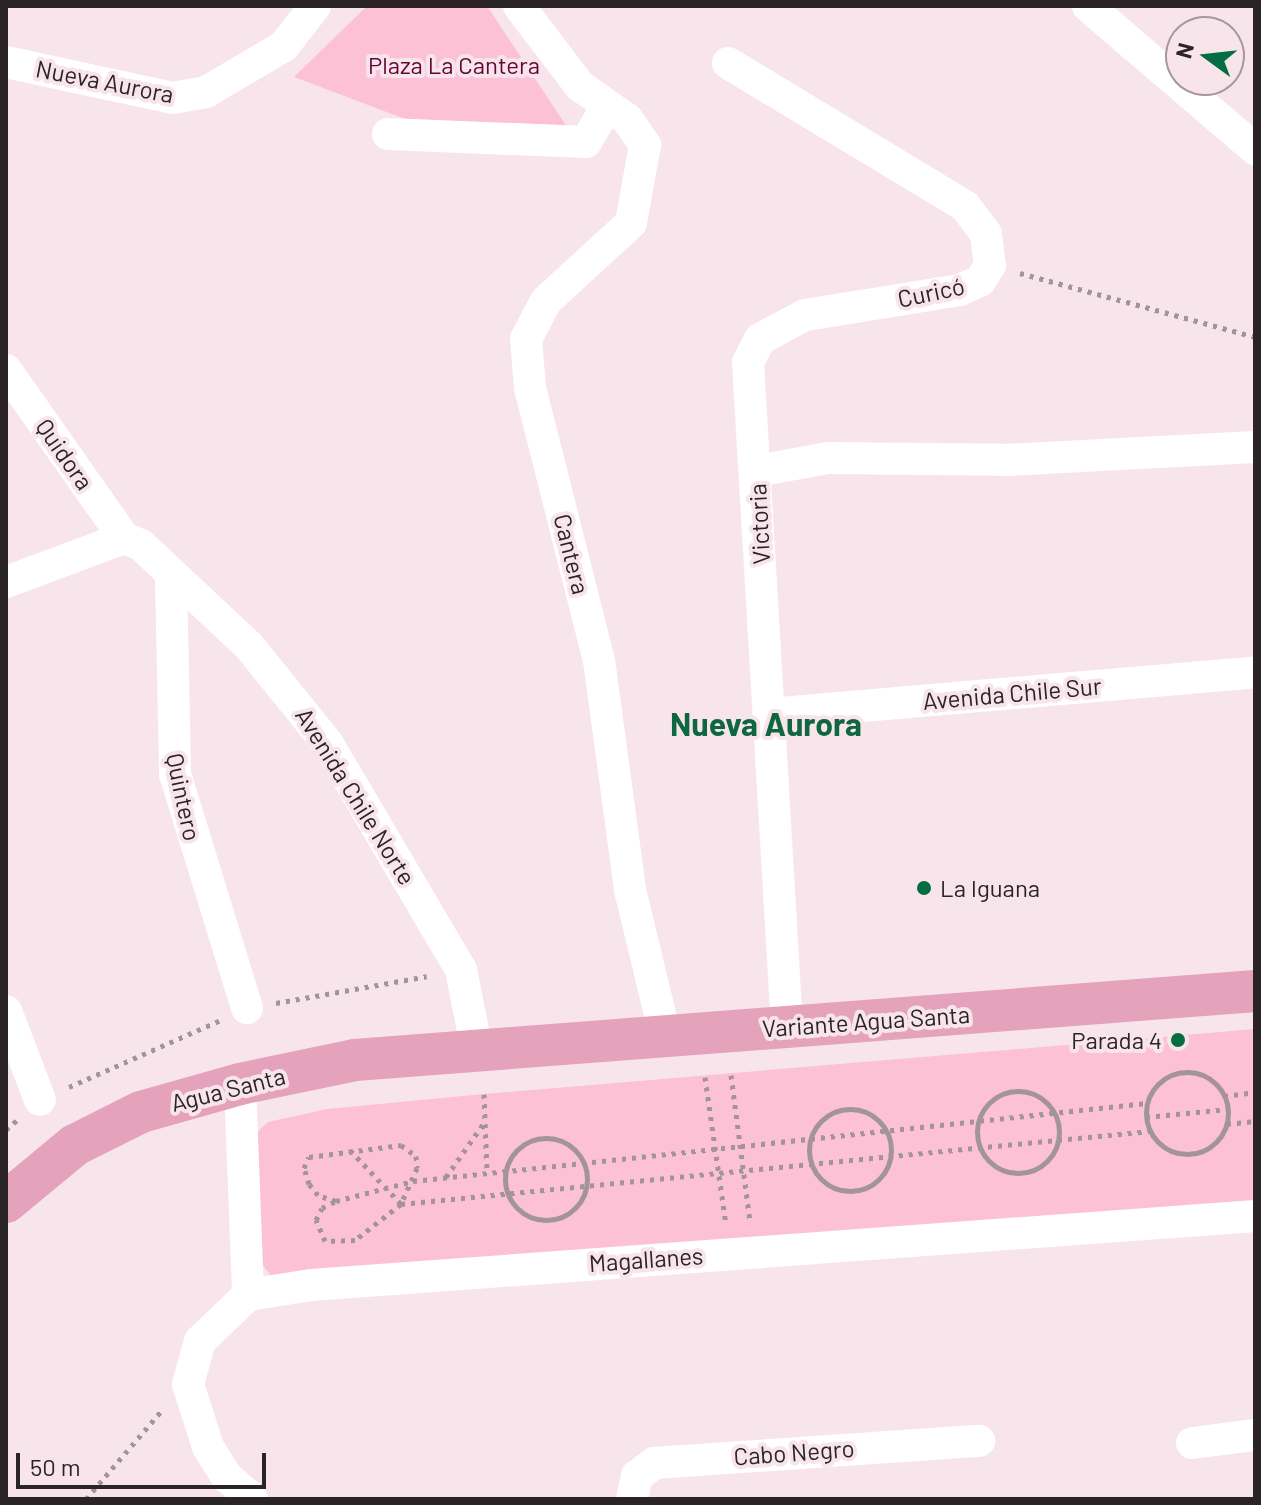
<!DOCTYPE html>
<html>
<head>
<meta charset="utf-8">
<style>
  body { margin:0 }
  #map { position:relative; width:1261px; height:1505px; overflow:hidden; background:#f8e5eb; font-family:Barlow,sans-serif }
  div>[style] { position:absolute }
  .green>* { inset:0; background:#fcc1d4 }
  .path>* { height:5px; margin-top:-2.5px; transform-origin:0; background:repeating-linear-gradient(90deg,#a29499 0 4px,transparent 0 10px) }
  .path>.ring { margin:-2.5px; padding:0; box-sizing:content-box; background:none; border:5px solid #a29499; border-radius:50% }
  .minor>* { height:32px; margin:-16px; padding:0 16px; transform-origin:16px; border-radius:16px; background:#fff }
  .major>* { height:42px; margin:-21px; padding:0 21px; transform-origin:21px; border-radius:21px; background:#e4a2bb }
  .dots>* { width:22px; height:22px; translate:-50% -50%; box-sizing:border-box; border:4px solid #f8e5eb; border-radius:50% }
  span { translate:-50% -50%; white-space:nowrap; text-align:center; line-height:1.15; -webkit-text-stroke:8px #f8e5eb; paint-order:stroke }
  .park-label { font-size:24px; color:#620634 }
  .street-label { font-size:24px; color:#2b2426 }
  .poi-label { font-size:24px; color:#2b2426 }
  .left { translate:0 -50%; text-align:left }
  .right { translate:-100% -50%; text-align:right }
  .district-label { font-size:32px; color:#0f6741; font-weight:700 }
  .frame { position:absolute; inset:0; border:8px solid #2b2426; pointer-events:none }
  .north { position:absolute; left:1165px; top:16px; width:80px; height:80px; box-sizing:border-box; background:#f8e5eb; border:2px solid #a6989c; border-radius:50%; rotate:285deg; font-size:22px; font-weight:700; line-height:32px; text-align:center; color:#2b2426 }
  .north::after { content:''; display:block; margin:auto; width:28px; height:36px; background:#056d44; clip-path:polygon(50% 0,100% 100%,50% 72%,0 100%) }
  .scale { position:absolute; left:16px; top:1453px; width:250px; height:36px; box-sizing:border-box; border:4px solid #2b2426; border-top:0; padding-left:10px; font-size:24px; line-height:28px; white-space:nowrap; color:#2b2426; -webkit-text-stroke:6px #f8e5eb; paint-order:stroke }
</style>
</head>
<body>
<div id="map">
  <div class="green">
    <div style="clip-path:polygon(367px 6px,487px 6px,569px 130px,413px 122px,294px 77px)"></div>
    <div style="clip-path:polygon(1255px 1029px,1255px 1205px,272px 1277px,257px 1258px,256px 1133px,268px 1122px,327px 1109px,484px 1094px)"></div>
  </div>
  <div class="path">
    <div style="left:1020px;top:273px;width:244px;rotate:15.2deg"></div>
    <div style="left:276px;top:1003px;width:153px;rotate:-10.1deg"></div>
    <div class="ring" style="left:1146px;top:1072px;width:77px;height:77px"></div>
    <div style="left:731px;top:1075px;width:148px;rotate:82.6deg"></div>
    <div style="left:705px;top:1077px;width:148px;rotate:81.9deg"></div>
    <div style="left:69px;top:1087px;width:166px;rotate:-23.8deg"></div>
    <div class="ring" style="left:977px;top:1091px;width:77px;height:77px"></div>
    <div style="left:484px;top:1094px;width:79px;rotate:87.8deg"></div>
    <div style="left:1224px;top:1096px;width:31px;rotate:-7deg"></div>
    <div class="ring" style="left:809px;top:1109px;width:77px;height:77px"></div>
    <div style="left:1146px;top:1117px;width:82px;rotate:-5.6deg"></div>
    <div style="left:1227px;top:1124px;width:28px;rotate:-6deg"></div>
    <div style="left:6px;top:1130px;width:15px;rotate:-42deg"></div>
    <div class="ring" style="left:505px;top:1138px;width:77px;height:77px"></div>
    <div style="left:401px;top:1145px;width:19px;rotate:36deg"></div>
    <div style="left:416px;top:1156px;width:12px;rotate:85deg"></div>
    <div style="left:417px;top:1168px;width:39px;rotate:114deg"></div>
    <div style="left:401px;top:1204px;width:58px;rotate:142deg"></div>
    <div style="left:355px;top:1240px;width:30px;rotate:178deg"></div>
    <div style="left:325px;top:1241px;width:23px;rotate:-113deg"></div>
    <div style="left:316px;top:1220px;width:13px;rotate:-63deg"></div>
    <div style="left:322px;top:1208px;width:16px;rotate:-27deg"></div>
    <div style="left:336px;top:1201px;width:19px;rotate:-162deg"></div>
    <div style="left:318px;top:1195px;width:14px;rotate:-129deg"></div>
    <div style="left:309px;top:1184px;width:17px;rotate:-107deg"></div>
    <div style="left:304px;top:1168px;width:12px;rotate:-66deg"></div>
    <div style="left:309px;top:1157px;width:93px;rotate:-7.4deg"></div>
    <div style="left:350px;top:1150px;width:74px;rotate:46.6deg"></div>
    <div style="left:401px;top:1204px;width:753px;rotate:-5.57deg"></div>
    <div style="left:446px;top:1177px;width:66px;rotate:-54.9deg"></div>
    <div style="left:336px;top:1201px;width:80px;rotate:-14.6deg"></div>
    <div style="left:413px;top:1181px;width:738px;rotate:-6.07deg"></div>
    <div style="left:86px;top:1499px;width:118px;rotate:-49.5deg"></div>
  </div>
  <div class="minor">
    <div style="left:519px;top:6px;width:101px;rotate:52.7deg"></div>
    <div style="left:580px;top:86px;width:57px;rotate:35.1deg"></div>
    <div style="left:627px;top:119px;width:32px;rotate:55deg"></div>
    <div style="left:645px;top:145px;width:79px;rotate:100.2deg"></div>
    <div style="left:631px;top:223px;width:115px;rotate:137.5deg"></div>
    <div style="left:546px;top:301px;width:43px;rotate:117.8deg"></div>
    <div style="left:526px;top:339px;width:49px;rotate:85.3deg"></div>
    <div style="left:530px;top:388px;width:281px;rotate:75.8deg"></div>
    <div style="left:599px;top:660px;width:232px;rotate:82.3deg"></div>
    <div style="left:630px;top:890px;width:149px;rotate:76.4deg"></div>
    <div style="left:1088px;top:6px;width:220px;rotate:40.6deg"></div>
    <div style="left:6px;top:62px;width:170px;rotate:12.2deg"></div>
    <div style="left:172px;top:98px;width:35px;rotate:-10deg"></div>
    <div style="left:206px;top:92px;width:91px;rotate:-30.5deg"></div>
    <div style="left:284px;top:46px;width:51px;rotate:-52.2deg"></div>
    <div style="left:728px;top:63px;width:277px;rotate:31.1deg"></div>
    <div style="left:965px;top:206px;width:35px;rotate:53deg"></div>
    <div style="left:986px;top:234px;width:31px;rotate:83deg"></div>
    <div style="left:990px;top:265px;width:19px;rotate:122deg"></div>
    <div style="left:980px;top:281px;width:22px;rotate:156deg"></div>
    <div style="left:960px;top:290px;width:157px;rotate:170.8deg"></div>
    <div style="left:805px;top:315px;width:51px;rotate:151.9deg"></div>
    <div style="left:760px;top:339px;width:27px;rotate:117deg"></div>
    <div style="left:748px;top:363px;width:665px;rotate:86.64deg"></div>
    <div style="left:388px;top:134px;width:198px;rotate:2.3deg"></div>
    <div style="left:586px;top:142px;width:42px;rotate:-59.7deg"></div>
    <div style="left:6px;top:370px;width:205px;rotate:54.9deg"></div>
    <div style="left:756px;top:471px;width:73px;rotate:-10.2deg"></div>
    <div style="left:828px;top:458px;width:178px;rotate:0.6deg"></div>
    <div style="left:1006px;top:460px;width:249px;rotate:-3deg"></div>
    <div style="left:171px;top:578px;width:196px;rotate:88.8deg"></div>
    <div style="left:175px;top:774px;width:245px;rotate:72.9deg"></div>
    <div style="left:6px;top:582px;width:126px;rotate:-20.4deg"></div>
    <div style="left:124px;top:538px;width:18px;rotate:22deg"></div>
    <div style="left:141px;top:545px;width:148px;rotate:43.1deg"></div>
    <div style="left:249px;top:646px;width:126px;rotate:51.1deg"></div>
    <div style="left:328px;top:744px;width:262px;rotate:59.5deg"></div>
    <div style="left:461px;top:970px;width:82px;rotate:78.7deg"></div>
    <div style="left:769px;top:714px;width:488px;rotate:-4.9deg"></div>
    <div style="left:6px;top:1011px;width:95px;rotate:69.1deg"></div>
    <div style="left:240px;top:1084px;width:211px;rotate:87.8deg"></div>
    <div style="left:248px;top:1295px;width:64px;rotate:-9deg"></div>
    <div style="left:311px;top:1285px;width:947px;rotate:-4.18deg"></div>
    <div style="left:248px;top:1295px;width:66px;rotate:136.2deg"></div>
    <div style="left:200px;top:1341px;width:45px;rotate:105.6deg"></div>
    <div style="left:188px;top:1384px;width:66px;rotate:72.4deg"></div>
    <div style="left:208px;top:1447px;width:36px;rotate:58deg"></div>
    <div style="left:227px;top:1477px;width:33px;rotate:41deg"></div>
    <div style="left:1192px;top:1443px;width:64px;rotate:-7.2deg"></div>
    <div style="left:632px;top:1499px;width:24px;rotate:-78deg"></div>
    <div style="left:637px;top:1476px;width:21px;rotate:-37deg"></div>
    <div style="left:654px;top:1463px;width:326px;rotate:-3.9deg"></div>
  </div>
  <div class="major">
    <div style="left:6px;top:1202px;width:89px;rotate:-39.6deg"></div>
    <div style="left:75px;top:1145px;width:74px;rotate:-26.6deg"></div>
    <div style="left:141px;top:1112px;width:103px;rotate:-15.8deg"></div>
    <div style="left:240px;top:1084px;width:117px;rotate:-11.8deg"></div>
    <div style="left:355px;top:1060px;width:903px;rotate:-4.38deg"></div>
  </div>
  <div class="dots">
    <div style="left:924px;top:888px;background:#056d44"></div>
    <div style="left:1178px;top:1040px;background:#056d44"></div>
  </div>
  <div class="park-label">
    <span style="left:454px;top:65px">Plaza La Cantera</span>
  </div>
  <div class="street-label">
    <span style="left:105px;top:81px;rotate:11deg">Nueva Aurora</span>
    <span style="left:931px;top:292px;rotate:-12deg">Curicó</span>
    <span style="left:65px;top:454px;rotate:55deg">Quidora</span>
    <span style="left:759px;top:524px;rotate:-93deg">Victoria</span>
    <span style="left:572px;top:554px;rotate:76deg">Cantera</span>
    <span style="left:1012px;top:693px;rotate:-5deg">Avenida Chile Sur</span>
    <span style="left:356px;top:796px;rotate:58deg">Avenida Chile Norte</span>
    <span style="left:184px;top:797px;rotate:78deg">Quintero</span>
    <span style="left:866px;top:1021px;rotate:-4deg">Variante Agua Santa</span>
    <span style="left:228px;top:1089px;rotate:-14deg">Agua Santa</span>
    <span style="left:646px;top:1259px;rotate:-4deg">Magallanes</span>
    <span style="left:794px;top:1452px;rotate:-4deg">Cabo Negro</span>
  </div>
  <div class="poi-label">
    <span class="left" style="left:940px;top:888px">La Iguana</span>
    <span class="right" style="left:1162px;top:1040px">Parada 4</span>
  </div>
  <div class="district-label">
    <span style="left:766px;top:723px">Nueva Aurora</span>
  </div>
  <div class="frame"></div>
  <div class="north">N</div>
  <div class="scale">50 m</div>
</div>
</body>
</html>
